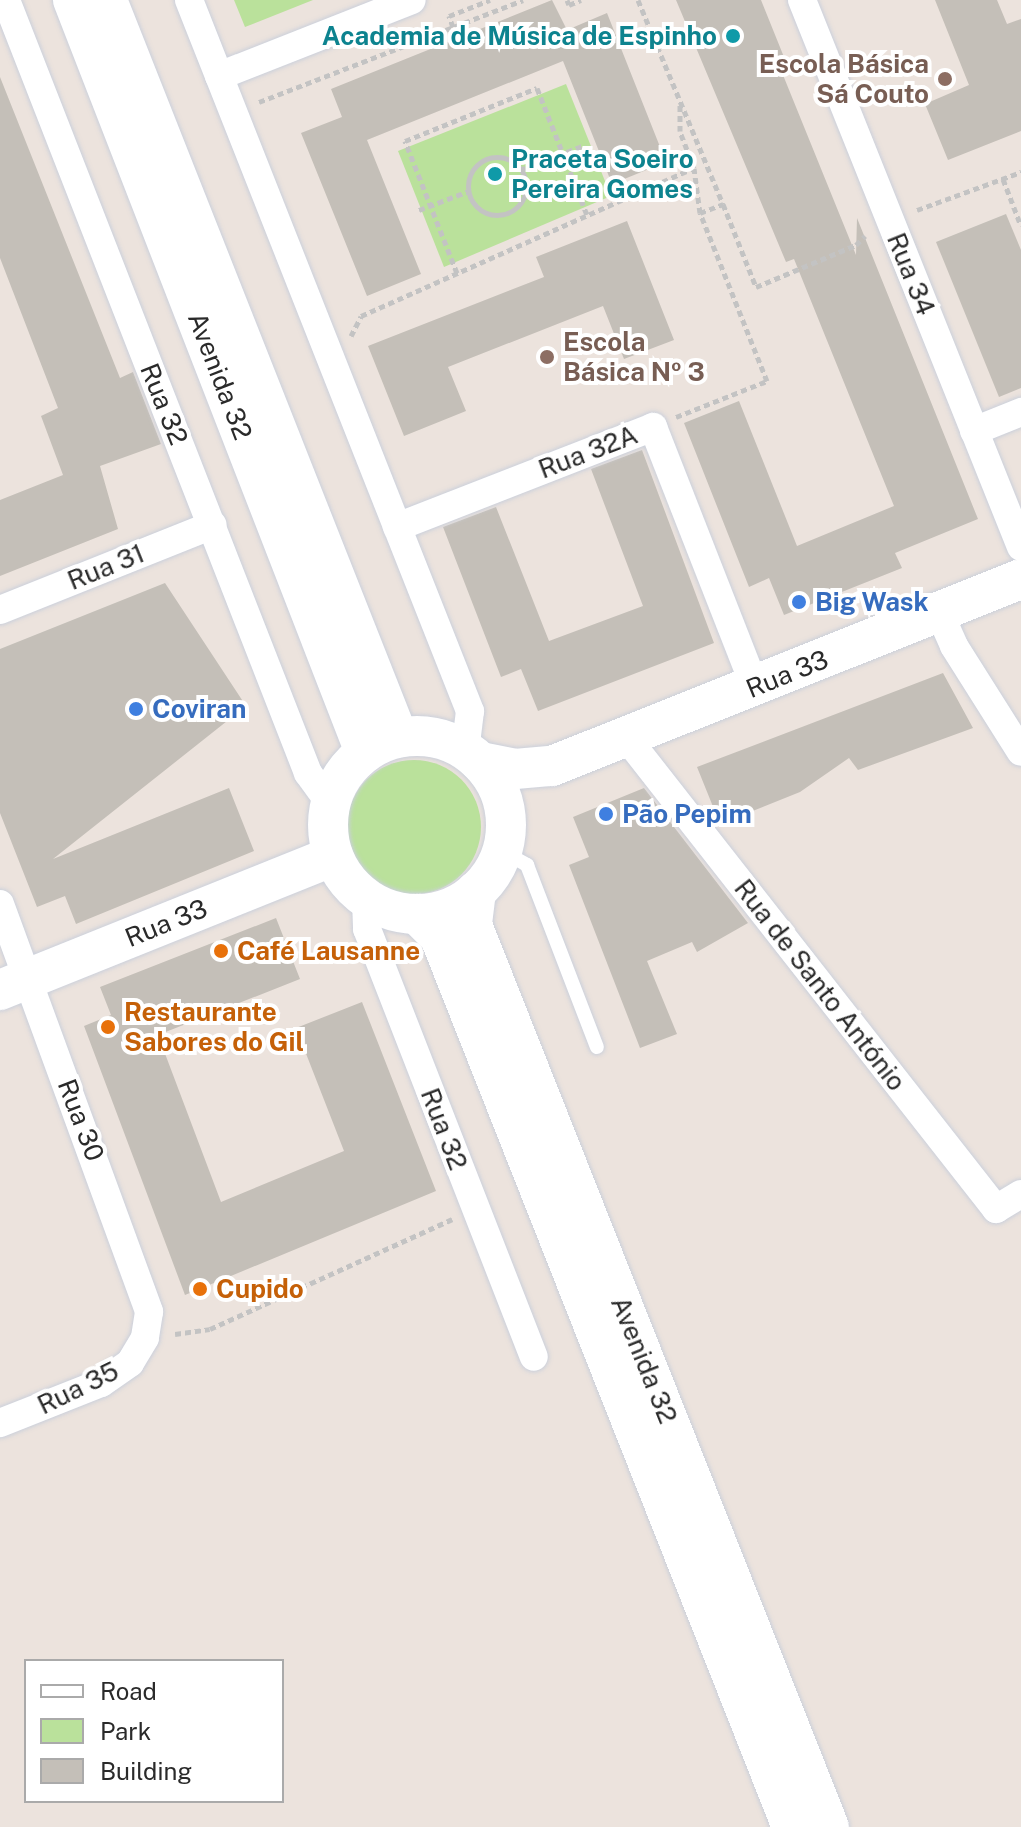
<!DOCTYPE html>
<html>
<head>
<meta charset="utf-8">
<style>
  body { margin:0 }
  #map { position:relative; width:1021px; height:1827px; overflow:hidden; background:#ece3dd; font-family:"Public Sans",sans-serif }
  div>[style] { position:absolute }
  .green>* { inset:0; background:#bae19b }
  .round { border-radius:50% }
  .building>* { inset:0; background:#c4bfb8 }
  .path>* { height:5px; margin-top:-2.5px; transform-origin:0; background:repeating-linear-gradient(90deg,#c3c3c3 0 6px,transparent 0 10px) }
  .path>.ring { margin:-2.5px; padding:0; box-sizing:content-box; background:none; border:5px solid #c3c3c3; border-radius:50% }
  .roads { filter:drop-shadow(0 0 2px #cbd0db) drop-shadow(0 0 2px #cbd0db) }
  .lane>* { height:14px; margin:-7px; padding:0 7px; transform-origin:7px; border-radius:7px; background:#fff }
  .street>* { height:28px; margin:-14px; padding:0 14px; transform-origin:14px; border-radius:14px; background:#fff }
  .secondary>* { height:40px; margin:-20px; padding:0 20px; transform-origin:20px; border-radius:20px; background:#fff }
  .secondary>.ring { margin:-20px; padding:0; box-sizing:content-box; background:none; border:40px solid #fff; border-radius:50% }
  .dots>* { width:22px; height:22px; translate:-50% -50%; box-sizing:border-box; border:4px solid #fff; border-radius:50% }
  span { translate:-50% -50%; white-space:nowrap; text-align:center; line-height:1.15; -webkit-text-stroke:8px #fff; paint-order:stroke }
  .culture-label { font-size:26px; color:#0d838f; font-weight:700 }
  .right { translate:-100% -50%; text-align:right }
  .left { translate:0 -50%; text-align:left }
  .education-label { font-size:26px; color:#785e54; font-weight:700 }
  .street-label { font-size:26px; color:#2a2a2a }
  .shop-label { font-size:26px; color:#366cbe; font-weight:700 }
  .food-label { font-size:26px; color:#c56008; font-weight:700 }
  .legend { position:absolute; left:24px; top:1659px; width:260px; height:144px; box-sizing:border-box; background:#fff; border:2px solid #aaa; margin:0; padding:10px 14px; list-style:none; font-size:24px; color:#2a2a2a }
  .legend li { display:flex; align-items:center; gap:16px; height:40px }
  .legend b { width:40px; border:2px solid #aaa }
</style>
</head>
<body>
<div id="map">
  <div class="green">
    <div style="clip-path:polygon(234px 0,313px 0,245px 27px)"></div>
    <div style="clip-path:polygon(566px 84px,611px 196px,444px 267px,398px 151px)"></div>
    <div class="round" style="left:347px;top:760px;width:134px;height:134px"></div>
  </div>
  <div class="building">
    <div style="clip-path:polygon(552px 0,567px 30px,607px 13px,666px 162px,612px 184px,563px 61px,367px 140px,421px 274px,367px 296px,301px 133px,342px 117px,331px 89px)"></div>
    <div style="clip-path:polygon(676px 0,761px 0,790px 72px,783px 75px,856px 255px,857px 218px,978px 519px,895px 553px,902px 568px,784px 615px,769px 578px,749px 587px,684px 423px,739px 401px,797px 546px,894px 506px,794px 259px,786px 262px)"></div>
    <div style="clip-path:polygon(935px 0,997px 0,1007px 24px,1021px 19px,1021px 131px,948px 160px,925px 104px,969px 85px)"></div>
    <div style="clip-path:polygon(0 77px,120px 378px,133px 372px,161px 444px,100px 466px,118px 529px,0 576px,0 500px,63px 475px,41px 416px,58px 408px,0 258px)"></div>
    <div style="clip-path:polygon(1006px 214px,1021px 250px,1021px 388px,999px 397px,936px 242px)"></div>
    <div style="clip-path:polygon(627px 221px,674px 340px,624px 359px,603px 306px,448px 367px,466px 411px,404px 436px,368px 346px,544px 277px,536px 257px)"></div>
    <div style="clip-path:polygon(642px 450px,714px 643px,538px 711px,521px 669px,501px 677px,443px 527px,496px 507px,549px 641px,643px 606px,591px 469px)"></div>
    <div style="clip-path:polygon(165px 583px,246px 706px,53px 859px,229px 788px,254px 851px,76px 924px,65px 896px,37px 907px,0 813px,0 649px)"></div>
    <div style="clip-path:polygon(943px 673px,973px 728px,858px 770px,849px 758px,800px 792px,720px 824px,697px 767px)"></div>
    <div style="clip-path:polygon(644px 788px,748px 923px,697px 952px,692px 942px,647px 961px,677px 1034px,640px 1048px,569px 865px,589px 857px,573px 817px)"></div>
    <div style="clip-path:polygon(276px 918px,300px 979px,158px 1035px,221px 1202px,344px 1151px,296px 1028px,362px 1002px,436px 1191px,185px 1295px,84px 1026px,111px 1015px,100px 987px)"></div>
  </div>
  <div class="path">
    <div style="left:567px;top:0;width:5px;rotate:68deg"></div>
    <div style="left:569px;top:5px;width:13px;rotate:-23deg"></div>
    <div style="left:638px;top:0;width:221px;rotate:67.4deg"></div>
    <div style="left:453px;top:27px;width:12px;rotate:-110deg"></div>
    <div style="left:449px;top:16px;width:44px;rotate:-21.3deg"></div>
    <div style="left:259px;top:102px;width:283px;rotate:-21.1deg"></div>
    <div class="ring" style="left:468px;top:157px;width:53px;height:53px"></div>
    <div style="left:520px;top:170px;width:70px;rotate:-21deg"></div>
    <div style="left:1003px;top:179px;width:50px;rotate:69deg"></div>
    <div style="left:419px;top:210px;width:53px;rotate:-20.8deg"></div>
    <div style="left:917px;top:210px;width:111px;rotate:-20.1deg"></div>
    <div style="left:700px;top:213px;width:25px;rotate:-21deg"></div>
    <div style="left:723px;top:204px;width:89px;rotate:68.3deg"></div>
    <div style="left:756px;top:287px;width:108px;rotate:-22.8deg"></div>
    <div style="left:856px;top:245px;width:13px;rotate:-45deg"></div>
    <div style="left:457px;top:273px;width:142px;rotate:-111.5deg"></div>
    <div style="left:405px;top:141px;width:142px;rotate:-21.9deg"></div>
    <div style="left:537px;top:88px;width:136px;rotate:68.5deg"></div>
    <div style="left:351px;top:336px;width:22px;rotate:-63deg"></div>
    <div style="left:361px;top:316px;width:364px;rotate:-24deg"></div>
    <div style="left:676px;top:417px;width:98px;rotate:-21.6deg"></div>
    <div style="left:767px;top:381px;width:181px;rotate:-111.7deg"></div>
    <div style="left:700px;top:213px;width:45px;rotate:-97.6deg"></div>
    <div style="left:694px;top:168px;width:40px;rotate:-111deg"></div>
    <div style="left:680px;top:131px;width:28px;rotate:-90deg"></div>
    <div style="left:175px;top:1334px;width:35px;rotate:-8deg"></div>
    <div style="left:210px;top:1329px;width:266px;rotate:-24.4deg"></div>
  </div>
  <div class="roads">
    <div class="lane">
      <div style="left:502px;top:851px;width:29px;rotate:29deg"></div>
      <div style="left:527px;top:865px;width:195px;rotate:69deg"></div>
    </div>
    <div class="street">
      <div style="left:6px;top:0;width:830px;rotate:68.66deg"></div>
      <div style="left:308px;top:773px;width:37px;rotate:54deg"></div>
      <div style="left:189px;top:0;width:765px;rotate:68.44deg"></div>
      <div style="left:470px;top:711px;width:39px;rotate:97deg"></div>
      <div style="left:802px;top:0;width:589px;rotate:68.18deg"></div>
      <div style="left:219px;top:76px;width:207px;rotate:-21.5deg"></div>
      <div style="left:974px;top:431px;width:51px;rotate:-22deg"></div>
      <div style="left:397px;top:527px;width:275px;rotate:-21.3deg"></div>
      <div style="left:653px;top:427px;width:279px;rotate:68.6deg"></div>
      <div style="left:0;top:610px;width:229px;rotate:-21.8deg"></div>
      <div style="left:939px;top:612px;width:37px;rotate:66deg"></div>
      <div style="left:954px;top:646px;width:125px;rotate:57.7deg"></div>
      <div style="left:626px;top:737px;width:600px;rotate:51.91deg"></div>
      <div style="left:996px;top:1209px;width:29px;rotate:-31deg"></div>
      <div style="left:366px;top:899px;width:30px;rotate:88deg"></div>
      <div style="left:367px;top:929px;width:459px;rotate:68.7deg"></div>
      <div style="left:0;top:904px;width:434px;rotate:69.9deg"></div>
      <div style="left:149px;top:1312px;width:26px;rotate:99deg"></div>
      <div style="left:145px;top:1338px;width:29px;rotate:121deg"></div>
      <div style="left:130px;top:1363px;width:35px;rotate:145deg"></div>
      <div style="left:101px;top:1383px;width:109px;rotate:158.4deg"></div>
    </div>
    <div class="secondary">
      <div style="left:73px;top:0;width:807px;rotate:68.78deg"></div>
      <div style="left:107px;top:0;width:792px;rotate:68.45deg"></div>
      <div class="ring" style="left:328px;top:736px;width:138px;height:138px"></div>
      <div style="left:480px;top:762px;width:36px;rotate:11deg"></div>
      <div style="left:515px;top:769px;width:37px;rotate:-5deg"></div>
      <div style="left:552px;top:766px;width:505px;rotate:-21.74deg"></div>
      <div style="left:476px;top:891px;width:34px;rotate:97deg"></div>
      <div style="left:472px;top:925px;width:970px;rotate:68.41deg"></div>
      <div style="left:417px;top:914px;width:33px;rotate:45deg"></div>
      <div style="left:440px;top:937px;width:957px;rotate:68.42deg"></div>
      <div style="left:0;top:990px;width:359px;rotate:-21.9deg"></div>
    </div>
  </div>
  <div class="dots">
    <div style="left:733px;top:36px;background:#0f9aa8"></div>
    <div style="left:945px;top:79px;background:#8d6e63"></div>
    <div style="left:495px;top:174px;background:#0f9aa8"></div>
    <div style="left:547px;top:357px;background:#8d6e63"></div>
    <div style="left:799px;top:602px;background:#3f7fe0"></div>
    <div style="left:136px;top:709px;background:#3f7fe0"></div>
    <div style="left:606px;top:814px;background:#3f7fe0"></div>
    <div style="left:221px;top:951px;background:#e8710a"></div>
    <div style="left:108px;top:1027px;background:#e8710a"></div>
    <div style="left:200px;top:1289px;background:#e8710a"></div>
  </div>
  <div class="culture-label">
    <span class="right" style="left:717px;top:36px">Academia de Música de Espinho</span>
    <span class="left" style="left:511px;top:174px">Praceta Soeiro<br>Pereira Gomes</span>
  </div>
  <div class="education-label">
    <span class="right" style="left:929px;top:79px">Escola Básica<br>Sá Couto</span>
    <span class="left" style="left:563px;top:357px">Escola<br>Básica Nº 3</span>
  </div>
  <div class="street-label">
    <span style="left:911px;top:274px;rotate:68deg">Rua 34</span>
    <span style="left:220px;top:376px;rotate:69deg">Avenida 32</span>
    <span style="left:164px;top:404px;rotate:68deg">Rua 32</span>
    <span style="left:588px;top:452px;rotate:-21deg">Rua 32A</span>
    <span style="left:106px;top:567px;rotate:-22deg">Rua 31</span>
    <span style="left:787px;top:674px;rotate:-22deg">Rua 33</span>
    <span style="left:166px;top:923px;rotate:-22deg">Rua 33</span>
    <span style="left:820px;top:985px;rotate:52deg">Rua de Santo António</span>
    <span style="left:81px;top:1120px;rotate:69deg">Rua 30</span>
    <span style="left:444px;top:1129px;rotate:69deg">Rua 32</span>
    <span style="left:644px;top:1360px;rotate:68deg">Avenida 32</span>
    <span style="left:78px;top:1388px;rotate:-26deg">Rua 35</span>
  </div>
  <div class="shop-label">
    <span class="left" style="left:815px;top:602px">Big Wask</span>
    <span class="left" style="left:152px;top:709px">Coviran</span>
    <span class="left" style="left:622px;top:814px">Pão Pepim</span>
  </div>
  <div class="food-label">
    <span class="left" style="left:237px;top:951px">Café Lausanne</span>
    <span class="left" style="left:124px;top:1027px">Restaurante<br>Sabores do Gil</span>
    <span class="left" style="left:216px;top:1289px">Cupido</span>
  </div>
  <ul class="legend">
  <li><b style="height:10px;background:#fff"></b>Road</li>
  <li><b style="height:22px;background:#bae19b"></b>Park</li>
  <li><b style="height:22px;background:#c4bfb8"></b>Building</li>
  </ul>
</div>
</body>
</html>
